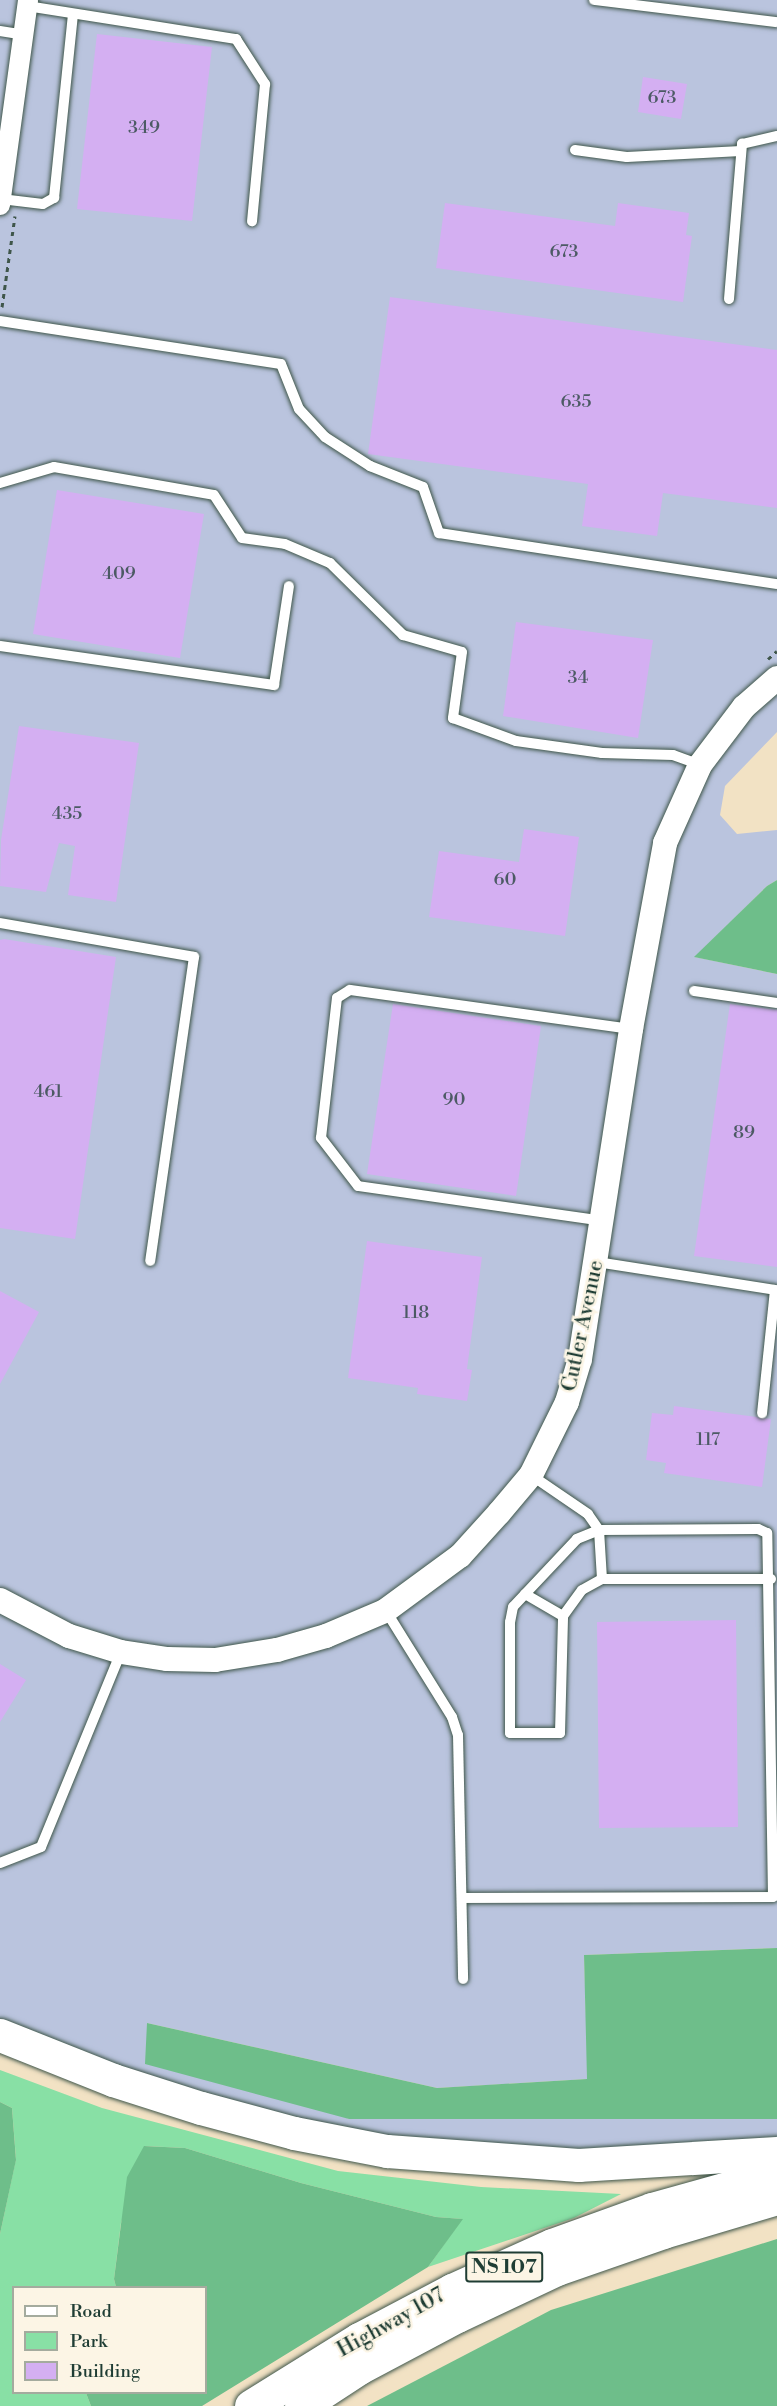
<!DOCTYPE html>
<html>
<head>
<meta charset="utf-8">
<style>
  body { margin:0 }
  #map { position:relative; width:777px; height:2406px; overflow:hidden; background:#f2e2c4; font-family:"Libre Bodoni",serif }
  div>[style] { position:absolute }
  .industrial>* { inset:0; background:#bac4de }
  .green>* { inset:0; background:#88e0a5 }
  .forest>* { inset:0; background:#6ebe8a }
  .building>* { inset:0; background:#d4aff2 }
  .path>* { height:3px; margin-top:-1.5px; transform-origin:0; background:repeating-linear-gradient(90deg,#3f564a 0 4.5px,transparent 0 9px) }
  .roads { filter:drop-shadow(0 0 2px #3f564a) drop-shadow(0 0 2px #3f564a) }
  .service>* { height:10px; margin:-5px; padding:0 5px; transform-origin:5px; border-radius:5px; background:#fff }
  .minor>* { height:20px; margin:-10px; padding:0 10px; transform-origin:10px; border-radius:10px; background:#fff }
  .tertiary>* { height:24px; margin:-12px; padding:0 12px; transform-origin:12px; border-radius:12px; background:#fff }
  .motorway>* { height:33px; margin:-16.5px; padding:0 16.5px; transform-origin:16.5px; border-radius:16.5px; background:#fff }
  span { translate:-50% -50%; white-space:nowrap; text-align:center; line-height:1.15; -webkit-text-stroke:5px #fcf5e5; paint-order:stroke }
  .number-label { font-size:18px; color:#4c5a64 }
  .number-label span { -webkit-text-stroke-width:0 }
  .shield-label span { padding:2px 4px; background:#fcf5e5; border:2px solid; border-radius:4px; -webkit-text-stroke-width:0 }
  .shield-label { font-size:20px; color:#1f3d34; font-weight:700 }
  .street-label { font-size:21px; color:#1f3d34 }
  .legend { position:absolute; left:12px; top:2286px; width:195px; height:108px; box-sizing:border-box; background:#fcf5e5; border:2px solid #a4ab9e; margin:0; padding:8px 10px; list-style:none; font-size:18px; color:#1f3d34 }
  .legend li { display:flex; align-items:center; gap:12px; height:30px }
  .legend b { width:30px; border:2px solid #a4ab9e }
</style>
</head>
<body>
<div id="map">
  <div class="industrial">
    <div style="clip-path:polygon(0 0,777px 0,777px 732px,725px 786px,720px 815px,737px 834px,777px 830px,777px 880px,767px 886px,695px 957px,777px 974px,777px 1948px,584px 1955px,588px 2079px,437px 2088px,147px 2023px,349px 2119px,777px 2119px,777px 2150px,691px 2169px,219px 2125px,0 2020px)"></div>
  </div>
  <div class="green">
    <div style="clip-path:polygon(0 2070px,102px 2108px,338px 2171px,481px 2187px,621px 2194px,574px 2218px,428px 2267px,462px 2219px,436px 2217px,301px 2183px,185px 2148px,145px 2146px,121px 2223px,114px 2279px,116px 2287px,14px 2288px,14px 2392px,86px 2393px,91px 2406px,0 2406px,0 2234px,16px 2159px,12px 2108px,0 2102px)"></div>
  </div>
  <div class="forest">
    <div style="clip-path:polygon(777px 880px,777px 974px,694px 957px,767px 886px)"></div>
    <div style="clip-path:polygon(777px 1948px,777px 2119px,349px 2119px,145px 2064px,147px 2023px,437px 2088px,587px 2079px,584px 1955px)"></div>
    <div style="clip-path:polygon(0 2102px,12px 2108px,16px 2160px,0 2234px)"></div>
    <div style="clip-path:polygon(144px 2146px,185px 2148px,301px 2183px,436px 2217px,463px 2219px,428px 2267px,202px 2406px,91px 2406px,86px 2393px,206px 2392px,206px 2288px,116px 2287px,114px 2279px,127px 2177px)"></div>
    <div style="clip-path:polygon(777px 2239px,777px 2406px,367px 2406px,551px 2310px)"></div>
  </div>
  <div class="building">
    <div style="clip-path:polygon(97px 34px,212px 47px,192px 221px,77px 209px)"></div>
    <div style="clip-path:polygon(643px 77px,687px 84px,681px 119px,638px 112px)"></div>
    <div style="clip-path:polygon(445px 203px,615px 226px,618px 203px,689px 213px,686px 235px,692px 236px,683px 302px,436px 268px)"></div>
    <div style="clip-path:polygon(390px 297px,777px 350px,777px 508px,663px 493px,657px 536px,582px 526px,588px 484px,368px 454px)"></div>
    <div style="clip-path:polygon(57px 490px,204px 514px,180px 658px,33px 634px)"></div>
    <div style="clip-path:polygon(516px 622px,653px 640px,638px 738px,503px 716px)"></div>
    <div style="clip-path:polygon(19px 726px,139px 743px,116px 902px,68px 895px,75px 846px,59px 843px,46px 892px,0 886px,1px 840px)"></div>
    <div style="clip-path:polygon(524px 829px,579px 837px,565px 936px,429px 917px,439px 851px,519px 862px)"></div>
    <div style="clip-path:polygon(4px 939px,116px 957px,75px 1239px,0 1228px,0 940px)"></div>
    <div style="clip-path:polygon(393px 1004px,541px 1026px,516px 1196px,367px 1174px)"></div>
    <div style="clip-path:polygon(730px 1004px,777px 1010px,777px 1267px,694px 1256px)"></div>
    <div style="clip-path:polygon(367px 1241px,482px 1257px,467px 1369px,472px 1370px,467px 1401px,417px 1394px,418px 1388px,348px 1378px)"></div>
    <div style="clip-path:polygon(0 1291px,39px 1312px,0 1384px)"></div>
    <div style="clip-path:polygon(674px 1406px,771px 1419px,762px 1487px,664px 1473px,666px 1463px,646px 1460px,652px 1413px,673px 1415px)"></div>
    <div style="clip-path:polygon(736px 1620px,738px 1827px,599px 1828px,597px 1622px)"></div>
    <div style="clip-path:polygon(0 1664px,26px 1680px,0 1722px)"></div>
  </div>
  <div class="path">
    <div style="left:2px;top:307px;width:92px;rotate:-81.9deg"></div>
    <div style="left:768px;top:659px;width:12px;rotate:-42deg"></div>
  </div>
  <div class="roads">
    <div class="service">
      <div style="left:594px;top:0;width:184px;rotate:6.9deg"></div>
      <div style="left:27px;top:6px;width:212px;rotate:9deg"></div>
      <div style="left:236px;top:39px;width:54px;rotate:57.2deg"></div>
      <div style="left:265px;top:84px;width:138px;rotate:95.4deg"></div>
      <div style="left:0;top:31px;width:24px;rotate:9deg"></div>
      <div style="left:575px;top:150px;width:52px;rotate:7.7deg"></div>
      <div style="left:627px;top:157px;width:114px;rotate:-3deg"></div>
      <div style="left:1px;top:199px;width:42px;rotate:6.8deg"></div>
      <div style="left:43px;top:204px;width:13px;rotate:-29deg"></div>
      <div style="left:54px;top:198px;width:184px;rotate:-84.1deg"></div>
      <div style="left:729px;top:299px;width:156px;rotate:-85.2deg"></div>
      <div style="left:742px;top:144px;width:36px;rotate:-13deg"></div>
      <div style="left:0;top:321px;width:284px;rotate:8.7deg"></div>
      <div style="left:281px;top:364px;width:48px;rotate:68.2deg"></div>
      <div style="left:299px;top:409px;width:38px;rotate:47deg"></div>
      <div style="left:325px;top:437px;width:54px;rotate:32.8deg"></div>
      <div style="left:370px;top:466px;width:57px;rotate:21.6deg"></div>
      <div style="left:423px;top:487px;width:49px;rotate:70.8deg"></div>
      <div style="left:439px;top:533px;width:342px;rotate:8.6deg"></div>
      <div style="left:0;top:483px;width:56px;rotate:-16.5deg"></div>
      <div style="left:54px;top:467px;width:162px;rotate:9.9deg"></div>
      <div style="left:214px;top:495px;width:51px;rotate:56.9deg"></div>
      <div style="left:242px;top:538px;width:43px;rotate:7.9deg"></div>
      <div style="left:285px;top:544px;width:49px;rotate:22.9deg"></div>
      <div style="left:330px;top:563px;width:103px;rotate:44.6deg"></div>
      <div style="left:403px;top:635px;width:61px;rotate:16.1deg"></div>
      <div style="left:462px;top:652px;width:67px;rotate:97.8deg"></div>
      <div style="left:453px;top:718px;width:67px;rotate:20.1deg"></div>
      <div style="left:516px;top:741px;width:87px;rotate:7.9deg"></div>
      <div style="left:602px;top:753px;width:71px;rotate:1.6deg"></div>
      <div style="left:673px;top:755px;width:29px;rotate:20deg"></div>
      <div style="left:0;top:646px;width:277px;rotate:8.1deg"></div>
      <div style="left:274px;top:685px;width:100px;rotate:-81.4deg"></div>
      <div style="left:0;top:923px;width:197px;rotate:9.9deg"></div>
      <div style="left:194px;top:957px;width:307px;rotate:98.2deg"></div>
      <div style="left:694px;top:991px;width:84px;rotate:8.2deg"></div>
      <div style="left:604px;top:1221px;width:248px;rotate:-171.9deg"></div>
      <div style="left:358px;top:1186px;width:61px;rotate:-127.6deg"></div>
      <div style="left:321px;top:1138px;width:141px;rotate:-83.5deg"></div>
      <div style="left:337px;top:998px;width:15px;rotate:-32deg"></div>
      <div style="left:350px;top:990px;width:284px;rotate:7.9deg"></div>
      <div style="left:597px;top:1262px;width:180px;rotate:8.9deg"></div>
      <div style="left:775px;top:1290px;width:124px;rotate:96deg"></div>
      <div style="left:602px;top:1579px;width:49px;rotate:-93.5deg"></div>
      <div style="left:599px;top:1530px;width:24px;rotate:158deg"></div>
      <div style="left:577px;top:1539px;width:93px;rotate:133.3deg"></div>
      <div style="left:513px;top:1607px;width:15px;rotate:101deg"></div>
      <div style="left:510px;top:1622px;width:111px;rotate:90deg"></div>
      <div style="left:510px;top:1733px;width:50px"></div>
      <div style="left:560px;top:1733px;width:117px;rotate:-88.5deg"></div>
      <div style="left:563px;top:1616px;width:32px;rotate:-54deg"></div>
      <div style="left:582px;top:1590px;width:23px;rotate:-29deg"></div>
      <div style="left:602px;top:1579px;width:169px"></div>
      <div style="left:525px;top:1594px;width:44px;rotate:30.1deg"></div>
      <div style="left:386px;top:1611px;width:125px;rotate:58.1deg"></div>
      <div style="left:452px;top:1717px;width:19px;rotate:72deg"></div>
      <div style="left:458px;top:1735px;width:244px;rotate:88.8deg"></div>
      <div style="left:0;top:1863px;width:44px;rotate:-21.3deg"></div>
      <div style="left:41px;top:1847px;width:211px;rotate:-67.7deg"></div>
      <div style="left:462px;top:1898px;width:311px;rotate:-0.2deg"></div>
      <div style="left:773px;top:1897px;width:364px;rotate:-90.9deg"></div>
      <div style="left:767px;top:1533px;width:10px;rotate:-156deg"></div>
      <div style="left:758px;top:1529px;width:159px;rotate:179.6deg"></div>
      <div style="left:599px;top:1530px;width:19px;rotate:-125deg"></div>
      <div style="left:588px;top:1514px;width:69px;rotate:-145.6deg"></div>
    </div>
    <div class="minor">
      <div style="left:0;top:205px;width:207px;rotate:-82.2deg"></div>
    </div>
    <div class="tertiary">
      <div style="left:0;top:1600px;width:78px;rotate:27.6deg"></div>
      <div style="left:69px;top:1636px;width:54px;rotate:17.1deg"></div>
      <div style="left:121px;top:1652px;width:47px;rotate:8.7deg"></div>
      <div style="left:167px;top:1659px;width:48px;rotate:1.2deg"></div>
      <div style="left:215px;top:1660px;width:63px;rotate:-9.2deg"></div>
      <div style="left:277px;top:1650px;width:51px;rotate:-15.9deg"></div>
      <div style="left:326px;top:1636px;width:64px;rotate:-23deg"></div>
      <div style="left:385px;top:1611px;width:93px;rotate:-36.3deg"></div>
      <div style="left:460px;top:1556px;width:58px;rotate:-47.8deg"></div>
      <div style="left:499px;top:1513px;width:50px;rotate:-49.9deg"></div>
      <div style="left:531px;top:1475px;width:81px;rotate:-63.7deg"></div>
      <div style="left:567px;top:1402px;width:45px;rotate:-73.2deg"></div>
      <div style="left:580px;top:1359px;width:334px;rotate:-81.2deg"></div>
      <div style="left:631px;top:1029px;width:189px;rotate:-79.6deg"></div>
      <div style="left:665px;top:843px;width:85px;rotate:-65.8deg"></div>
      <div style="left:700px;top:765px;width:73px;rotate:-52.8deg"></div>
      <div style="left:744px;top:707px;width:44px;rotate:-41.3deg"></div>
    </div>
    <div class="motorway">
      <div style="left:0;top:2035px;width:122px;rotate:21.7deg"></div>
      <div style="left:113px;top:2080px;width:92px;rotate:17.7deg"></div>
      <div style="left:201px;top:2108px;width:96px;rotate:15deg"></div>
      <div style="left:294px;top:2133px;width:95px;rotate:11deg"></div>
      <div style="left:387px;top:2151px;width:192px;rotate:4.2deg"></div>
      <div style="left:578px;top:2165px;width:199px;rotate:-3.5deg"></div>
      <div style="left:251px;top:2406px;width:127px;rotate:-31.8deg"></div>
      <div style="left:359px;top:2339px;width:105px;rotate:-27.8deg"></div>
      <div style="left:452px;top:2290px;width:110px;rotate:-24.2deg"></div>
      <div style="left:552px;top:2245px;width:106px;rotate:-19.8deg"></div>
      <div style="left:652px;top:2209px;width:130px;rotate:-15.6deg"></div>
      <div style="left:301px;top:2406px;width:69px;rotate:-33.2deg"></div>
      <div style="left:359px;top:2368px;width:111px;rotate:-28deg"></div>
      <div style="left:457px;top:2316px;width:110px;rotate:-25.2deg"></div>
      <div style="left:557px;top:2269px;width:112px;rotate:-19.2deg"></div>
      <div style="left:663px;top:2232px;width:119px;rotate:-16.6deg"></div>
    </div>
  </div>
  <div class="number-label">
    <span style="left:662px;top:98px">673</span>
    <span style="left:144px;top:128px">349</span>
    <span style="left:564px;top:252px">673</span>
    <span style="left:576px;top:402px">635</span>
    <span style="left:119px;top:574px">409</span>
    <span style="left:578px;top:678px">34</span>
    <span style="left:67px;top:814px">435</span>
    <span style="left:505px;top:880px">60</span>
    <span style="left:48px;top:1092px">461</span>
    <span style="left:454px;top:1100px">90</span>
    <span style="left:744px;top:1133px">89</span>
    <span style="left:416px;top:1313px">118</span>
    <span style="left:708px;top:1440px">117</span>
  </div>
  <div class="shield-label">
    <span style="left:504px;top:2267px">NS 107</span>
  </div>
  <div class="street-label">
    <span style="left:583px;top:1326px;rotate:-78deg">Cutler Avenue</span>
    <span style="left:391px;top:2323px;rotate:-29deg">Highway 107</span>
  </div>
  <ul class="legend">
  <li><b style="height:8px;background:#fff"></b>Road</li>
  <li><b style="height:16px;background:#88e0a5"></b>Park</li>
  <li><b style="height:16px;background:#d4aff2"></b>Building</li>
  </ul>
</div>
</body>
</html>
